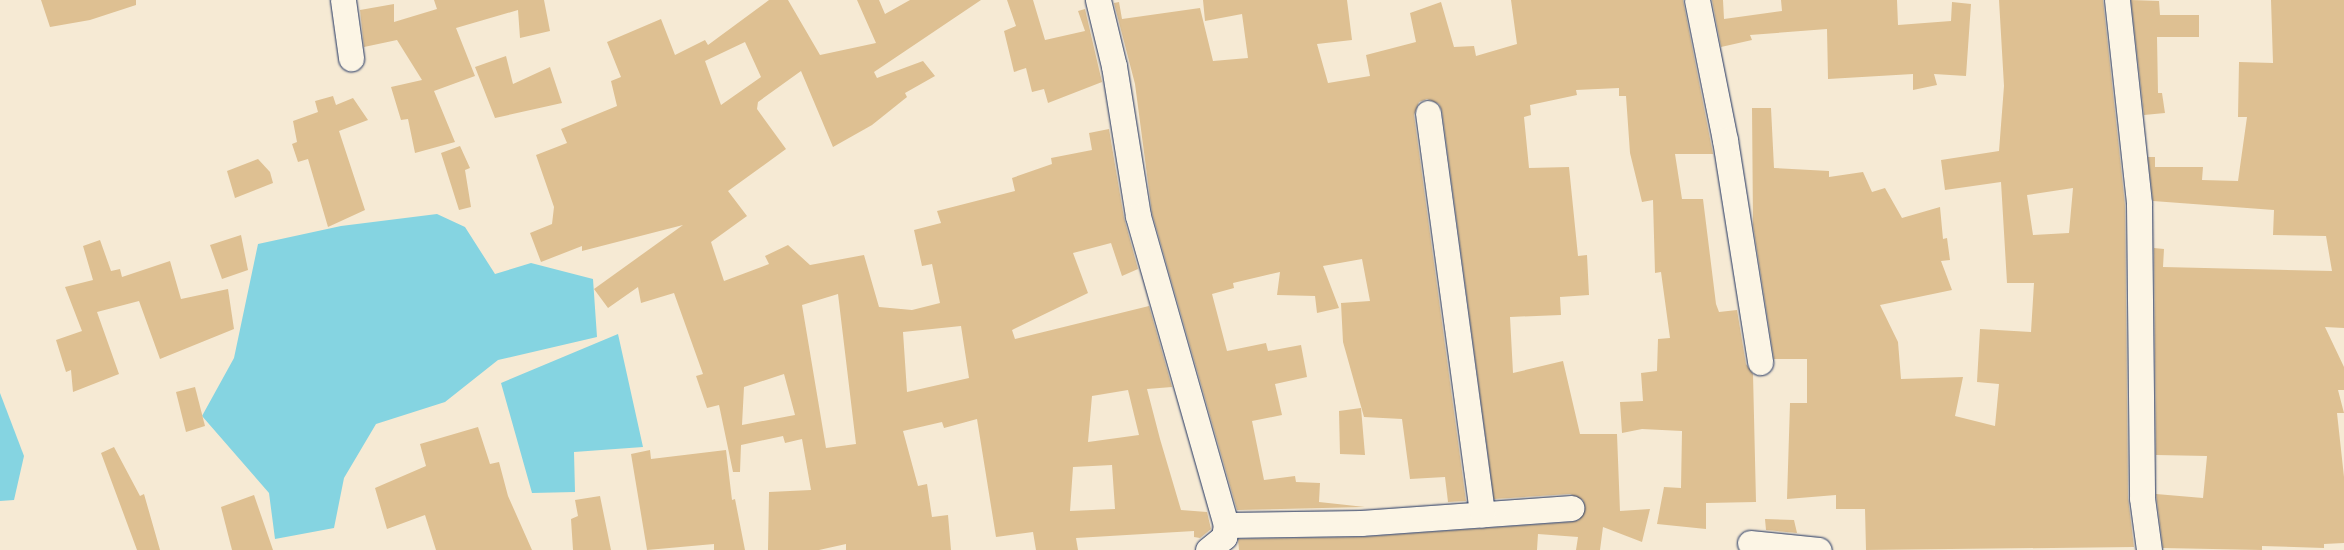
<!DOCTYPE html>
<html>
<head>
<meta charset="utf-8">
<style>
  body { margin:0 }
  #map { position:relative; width:2344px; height:550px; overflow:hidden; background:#f6ead4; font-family:Mynerve,sans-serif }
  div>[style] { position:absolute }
  .water>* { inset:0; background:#85d4e1 }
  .building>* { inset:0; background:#dec092 }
  .roads { filter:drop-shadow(0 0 1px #1b2f5e) drop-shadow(0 0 1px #1b2f5e) }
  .minor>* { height:25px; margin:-12.5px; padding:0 12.5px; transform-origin:12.5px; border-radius:12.5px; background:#fcf5e5 }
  span { translate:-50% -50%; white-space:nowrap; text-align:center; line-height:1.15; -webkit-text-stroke:4.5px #fcf5e5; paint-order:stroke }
</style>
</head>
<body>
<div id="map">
  <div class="water">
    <div style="clip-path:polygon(437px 214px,465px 227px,495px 274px,531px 263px,593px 279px,597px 337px,498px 360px,445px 402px,376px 424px,344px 478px,334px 528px,275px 539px,269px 493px,202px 416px,234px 358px,258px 244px,341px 226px)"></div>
    <div style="clip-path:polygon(618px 334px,643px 447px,574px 452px,575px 492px,532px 493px,501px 383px)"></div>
    <div style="clip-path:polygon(0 393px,24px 456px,14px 500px,0 501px)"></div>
  </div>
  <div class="building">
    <div style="clip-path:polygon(41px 0,136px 0,136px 5px,90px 20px,50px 27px)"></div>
    <div style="clip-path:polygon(434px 0,544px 0,550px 31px,520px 38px,518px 10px,456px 28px,475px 76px,434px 91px,455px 142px,415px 153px,408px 119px,401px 120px,391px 87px,422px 80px,397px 40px,364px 47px,360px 10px,394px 4px,394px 22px,437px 9px)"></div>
    <div style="clip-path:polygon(evenodd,769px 0,788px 0,820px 55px,876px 43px,857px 0,879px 0,885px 14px,910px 0,981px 0,874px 72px,877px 78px,923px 61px,935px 76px,905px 93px,907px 97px,872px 125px,833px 147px,801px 71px,758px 102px,757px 109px,786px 149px,728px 191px,747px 216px,711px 242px,724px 281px,769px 264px,765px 256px,788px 245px,810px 265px,864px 255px,879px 307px,912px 310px,940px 303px,932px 264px,922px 266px,914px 230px,941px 223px,937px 211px,1015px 191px,1012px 178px,1052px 164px,1051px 158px,1092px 150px,1089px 133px,1109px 129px,1124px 218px,1138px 269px,1122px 276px,1111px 243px,1073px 253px,1088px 293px,1012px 330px,1015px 339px,1149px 306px,1172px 387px,1147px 389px,1160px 439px,1181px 510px,1207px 512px,1211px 529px,1200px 538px,1194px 537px,1194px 531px,1076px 538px,1078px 550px,1036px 550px,1033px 532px,996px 537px,977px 419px,944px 428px,942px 422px,903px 431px,918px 486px,927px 484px,932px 517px,948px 515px,951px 550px,846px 550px,846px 544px,819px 550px,768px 550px,769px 492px,811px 490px,802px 439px,785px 443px,783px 436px,741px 445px,740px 472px,733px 472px,719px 405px,707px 408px,696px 376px,703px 374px,674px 293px,641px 303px,638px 287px,608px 308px,594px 289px,683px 225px,582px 251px,582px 246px,541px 262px,530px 233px,552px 224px,554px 207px,536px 155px,567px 143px,561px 129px,617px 106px,611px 81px,621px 77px,607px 42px,661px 19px,675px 55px,705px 40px,708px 45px,769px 0,745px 42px,761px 77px,721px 105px,705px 61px,745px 42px,769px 0,838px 294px,856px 444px,826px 448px,802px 305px,838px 294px,769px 0,961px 326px,969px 378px,907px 392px,903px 332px,961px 326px,769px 0,784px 374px,795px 415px,742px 425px,744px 387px,784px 374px,769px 0,1128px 390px,1139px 435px,1088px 442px,1092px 396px,1128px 390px,769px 0,1112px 465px,1115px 509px,1070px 511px,1073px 467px,1112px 465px)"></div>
    <div style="clip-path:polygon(1007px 0,1033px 0,1045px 40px,1085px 31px,1078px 11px,1085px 9px,1102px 82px,1048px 103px,1044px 89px,1032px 92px,1026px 68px,1014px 72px,1004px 31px,1016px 26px)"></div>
    <div style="clip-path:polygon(1203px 0,1347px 0,1352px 40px,1317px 44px,1328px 83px,1370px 76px,1366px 55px,1416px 42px,1410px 13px,1441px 2px,1454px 47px,1474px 46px,1476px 56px,1517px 44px,1511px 0,1683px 0,1713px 154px,1675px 154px,1682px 199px,1703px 199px,1716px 304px,1719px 312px,1737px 310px,1746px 364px,1753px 374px,1756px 502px,1706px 503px,1706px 529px,1657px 524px,1664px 487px,1681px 488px,1682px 431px,1642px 429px,1622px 433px,1620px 402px,1643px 401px,1641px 373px,1657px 371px,1658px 339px,1670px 338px,1661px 272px,1655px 273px,1653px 200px,1642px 202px,1630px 153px,1626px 96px,1619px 96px,1619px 88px,1576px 90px,1577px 95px,1530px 105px,1531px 115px,1524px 117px,1529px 168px,1569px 167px,1578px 256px,1587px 255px,1589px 295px,1560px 297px,1561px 315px,1510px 317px,1513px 373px,1563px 361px,1580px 434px,1617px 434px,1620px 511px,1650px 509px,1642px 542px,1603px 527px,1600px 550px,1576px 550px,1578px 537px,1538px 534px,1537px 550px,1239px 550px,1238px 539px,1362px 537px,1572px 522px,1579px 520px,1585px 507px,1583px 500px,1570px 494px,1494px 499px,1442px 111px,1439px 104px,1427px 99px,1419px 102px,1414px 115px,1466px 501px,1448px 502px,1445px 477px,1410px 479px,1402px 419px,1364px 417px,1343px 342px,1341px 303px,1370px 301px,1362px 259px,1323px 266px,1339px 308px,1317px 313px,1315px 296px,1277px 295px,1280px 272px,1233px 283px,1234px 288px,1212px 294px,1227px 351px,1266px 343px,1268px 351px,1301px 345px,1307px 377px,1275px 384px,1282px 415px,1252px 421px,1264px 480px,1295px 476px,1296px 482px,1320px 483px,1319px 502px,1365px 507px,1237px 510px,1152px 213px,1135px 84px,1114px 3px,1119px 2px,1122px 19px,1200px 8px,1213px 61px,1248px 58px,1242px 14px,1205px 21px)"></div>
    <div style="clip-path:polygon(1712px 0,1723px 0,1724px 19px,1782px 11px,1781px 0,1897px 0,1898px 25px,1951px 21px,1952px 2px,1971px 4px,1966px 76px,1934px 74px,1937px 85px,1913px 90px,1913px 74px,1828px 79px,1827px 29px,1750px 35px,1752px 40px,1721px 47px)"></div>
    <div style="clip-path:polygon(evenodd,1999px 0,2103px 0,2125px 205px,2128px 498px,2134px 547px,1866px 550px,1865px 509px,1836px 509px,1836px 495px,1787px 499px,1790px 403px,1807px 403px,1807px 359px,1774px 359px,1753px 225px,1752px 108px,1771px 108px,1774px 168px,1829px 171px,1829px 177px,1863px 172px,1872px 192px,1885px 188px,1902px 218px,1940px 207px,1943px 239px,1947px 238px,1950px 260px,1941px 261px,1952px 290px,1880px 305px,1898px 342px,1901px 379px,1963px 377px,1955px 416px,1995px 426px,1999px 384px,1977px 382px,1980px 329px,2031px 332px,2034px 283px,2007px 283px,2001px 182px,1945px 190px,1941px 160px,1999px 151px,2004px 86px,1999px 0,2073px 188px,2069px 233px,2033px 235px,2027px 195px,2073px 188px)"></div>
    <div style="clip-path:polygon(2131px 0,2159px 1px,2160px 15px,2199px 15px,2199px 37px,2157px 37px,2158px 93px,2162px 93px,2165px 113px,2144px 115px)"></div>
    <div style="clip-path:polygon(2271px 0,2344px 0,2344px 328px,2325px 327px,2344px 367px,2344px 390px,2338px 390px,2344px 413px,2337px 413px,2344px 477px,2344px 543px,2324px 544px,2324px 548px,2262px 546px,2262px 550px,2163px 548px,2156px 494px,2203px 498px,2207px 456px,2156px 455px,2154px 248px,2164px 249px,2163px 267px,2332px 271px,2326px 236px,2273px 235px,2274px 210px,2153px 201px,2148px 157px,2155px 157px,2155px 167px,2203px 167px,2202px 180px,2238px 181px,2247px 117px,2238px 117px,2239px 62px,2273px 63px)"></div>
    <div style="clip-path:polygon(506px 56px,513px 84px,550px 67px,562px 103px,495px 118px,475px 67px)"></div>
    <div style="clip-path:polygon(333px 96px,336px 105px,353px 98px,368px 120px,339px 131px,365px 210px,328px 227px,308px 159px,298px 162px,292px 144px,297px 142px,293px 121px,318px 112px,315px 101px)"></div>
    <div style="clip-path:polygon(460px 146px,470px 168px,465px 170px,471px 207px,459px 210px,441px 153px)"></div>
    <div style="clip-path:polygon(258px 159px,270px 172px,273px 183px,235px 198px,227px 171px)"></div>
    <div style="clip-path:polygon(241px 235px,248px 270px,222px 279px,210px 245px)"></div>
    <div style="clip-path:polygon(100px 240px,111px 271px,120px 269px,122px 277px,170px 261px,181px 299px,228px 289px,234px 329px,160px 359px,139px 301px,97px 312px,119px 374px,73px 392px,71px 370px,66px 372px,56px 340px,82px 331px,65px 287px,93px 280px,83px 246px)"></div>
    <div style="clip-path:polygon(195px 387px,205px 426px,186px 432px,176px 392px)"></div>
    <div style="clip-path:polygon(1361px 408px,1365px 455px,1340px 454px,1339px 411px)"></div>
    <div style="clip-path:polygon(478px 427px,490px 464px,499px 462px,508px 496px,532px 550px,436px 550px,425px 515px,387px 529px,375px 488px,426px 466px,420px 444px)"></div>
    <div style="clip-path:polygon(114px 447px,140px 496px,144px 494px,160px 550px,137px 550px,101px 453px)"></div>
    <div style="clip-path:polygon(650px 450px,651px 459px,726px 450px,732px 500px,735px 499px,745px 550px,714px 550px,714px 544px,647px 550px,631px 454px)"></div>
    <div style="clip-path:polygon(254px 495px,273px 550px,232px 550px,221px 507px)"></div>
    <div style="clip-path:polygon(600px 496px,611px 550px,573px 550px,571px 519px,578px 516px,575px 500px)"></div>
    <div style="clip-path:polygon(1765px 519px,1794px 520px,1797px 533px,1766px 530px)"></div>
  </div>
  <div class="roads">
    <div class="minor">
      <div style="left:343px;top:0;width:59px;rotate:82.1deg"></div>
      <div style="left:1098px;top:0;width:68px;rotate:76.4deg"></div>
      <div style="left:1114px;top:66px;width:152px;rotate:80.9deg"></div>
      <div style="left:1138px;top:216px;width:321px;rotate:74.1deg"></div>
      <div style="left:1226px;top:525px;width:135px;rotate:-0.8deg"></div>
      <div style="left:1361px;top:523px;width:211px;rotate:-4.1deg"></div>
      <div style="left:1697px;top:0;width:143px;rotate:78.7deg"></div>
      <div style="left:1725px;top:140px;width:225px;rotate:81deg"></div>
      <div style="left:2117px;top:0;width:205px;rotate:83.8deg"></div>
      <div style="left:2139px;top:204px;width:294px;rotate:89.4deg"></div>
      <div style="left:2142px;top:498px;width:52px;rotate:82.3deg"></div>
      <div style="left:1428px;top:113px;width:405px;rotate:82.3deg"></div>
      <div style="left:1750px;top:543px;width:69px;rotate:5.8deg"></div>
      <div style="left:1208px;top:550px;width:21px;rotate:-39deg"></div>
      <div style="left:1224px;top:537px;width:12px;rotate:-81deg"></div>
    </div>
  </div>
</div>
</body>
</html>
